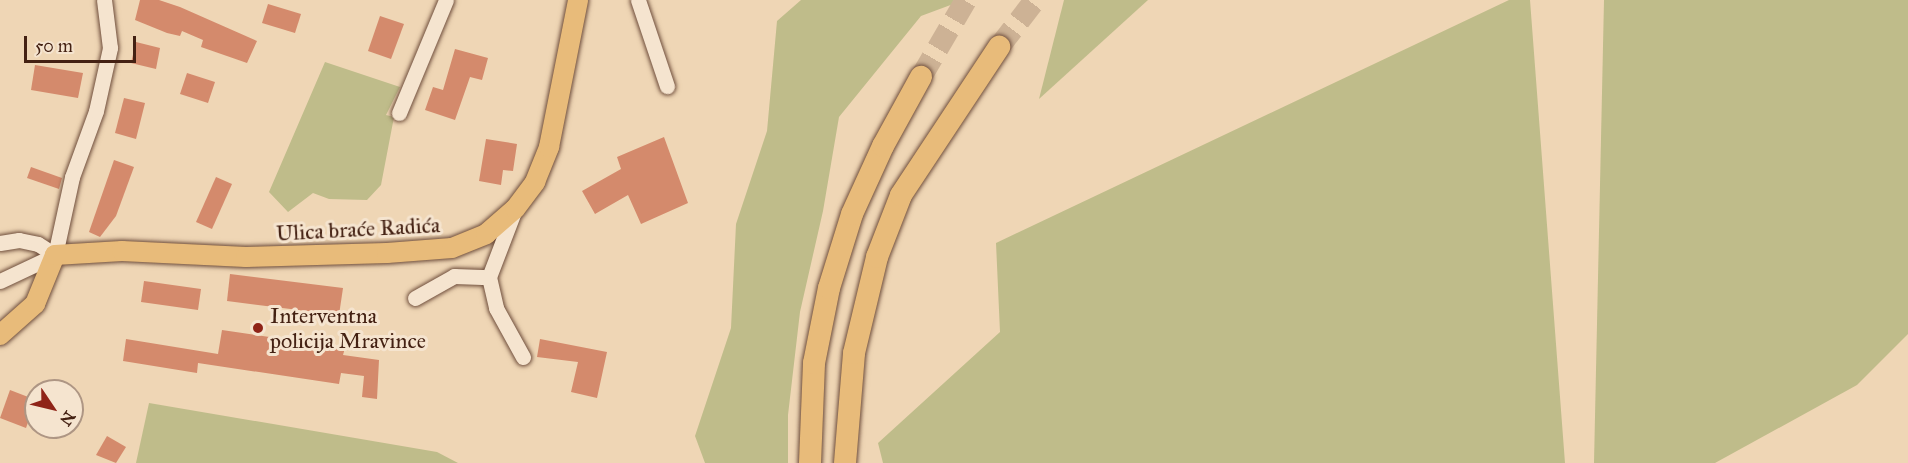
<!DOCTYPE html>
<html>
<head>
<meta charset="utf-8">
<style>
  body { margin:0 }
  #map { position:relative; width:1908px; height:463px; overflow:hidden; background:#efd6b5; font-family:"IM FELL Great Primer",serif }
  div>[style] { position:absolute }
  .green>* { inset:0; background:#bfbc8a }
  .building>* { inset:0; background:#d48a6c }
  .highway-tunnel>* { height:22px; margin-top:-11px; transform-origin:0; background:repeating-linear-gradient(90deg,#cdb295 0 22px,transparent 0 33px) }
  .roads { filter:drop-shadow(0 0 2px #6f4e3c) drop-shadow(0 0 2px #6f4e3c) }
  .minor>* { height:15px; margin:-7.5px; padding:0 7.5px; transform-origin:7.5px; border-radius:7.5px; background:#f5e4cf }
  .major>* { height:20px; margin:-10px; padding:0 10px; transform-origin:10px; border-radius:10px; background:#e8bb7a }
  .highway>* { height:22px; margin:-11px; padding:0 11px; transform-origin:11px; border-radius:11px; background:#e8bb7a }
  .dots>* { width:16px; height:16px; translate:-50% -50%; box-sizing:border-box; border:3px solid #f5e4cf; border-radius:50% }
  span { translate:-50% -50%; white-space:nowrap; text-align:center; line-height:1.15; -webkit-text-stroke:6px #f5e4cf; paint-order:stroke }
  .street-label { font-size:22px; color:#442113 }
  .poi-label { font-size:22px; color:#442113 }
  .left { translate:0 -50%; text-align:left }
  .north { position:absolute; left:24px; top:379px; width:60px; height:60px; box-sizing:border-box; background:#f5e4cf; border:2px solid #ae9684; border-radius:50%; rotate:125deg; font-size:16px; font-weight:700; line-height:24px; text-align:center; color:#442113 }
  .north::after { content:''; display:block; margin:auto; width:21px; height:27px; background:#8f2418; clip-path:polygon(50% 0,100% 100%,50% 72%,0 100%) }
  .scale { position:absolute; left:24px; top:36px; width:112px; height:27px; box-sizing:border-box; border:3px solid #442113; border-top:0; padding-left:8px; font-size:18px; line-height:21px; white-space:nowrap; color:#442113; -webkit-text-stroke:4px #f5e4cf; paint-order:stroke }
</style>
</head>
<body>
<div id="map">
  <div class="green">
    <div style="clip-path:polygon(801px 0,964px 0,921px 16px,839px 117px,823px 211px,800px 312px,788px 415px,788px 463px,705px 463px,695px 436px,731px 328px,736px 224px,767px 131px,777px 21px)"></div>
    <div style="clip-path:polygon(1064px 0,1148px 0,1039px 99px)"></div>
    <div style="clip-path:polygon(1509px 0,1530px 0,1565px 463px,883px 463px,878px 443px,1000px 332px,996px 243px)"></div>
    <div style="clip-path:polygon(1604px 0,1908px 0,1908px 334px,1857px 385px,1715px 463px,1594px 463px)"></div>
    <div style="clip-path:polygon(325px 62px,400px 87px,386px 115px,394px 117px,381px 185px,367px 200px,329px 199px,313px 193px,288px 212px,269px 192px)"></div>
    <div style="clip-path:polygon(149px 403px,437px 452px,458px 463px,136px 463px)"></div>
  </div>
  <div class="building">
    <div style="clip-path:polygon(140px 0,159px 0,180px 7px,257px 41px,247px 63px,201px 47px,203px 40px,182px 31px,180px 36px,167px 33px,135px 20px)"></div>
    <div style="clip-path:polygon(268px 4px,301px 14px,295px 33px,262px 23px)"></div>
    <div style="clip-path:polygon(380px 16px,404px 24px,391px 59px,368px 51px)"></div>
    <div style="clip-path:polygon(136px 42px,160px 48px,156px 69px,131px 63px)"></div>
    <div style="clip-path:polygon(455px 49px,488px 58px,482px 80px,470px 77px,455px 120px,425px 110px,433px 87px,443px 90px)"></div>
    <div style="clip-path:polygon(35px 65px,83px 73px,78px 98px,31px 90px)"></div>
    <div style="clip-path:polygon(187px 73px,215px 82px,208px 103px,180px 94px)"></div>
    <div style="clip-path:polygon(124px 98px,145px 103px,136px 139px,115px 133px)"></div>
    <div style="clip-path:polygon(664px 137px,688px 203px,641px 224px,628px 195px,595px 214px,582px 191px,621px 169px,617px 157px)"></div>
    <div style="clip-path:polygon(486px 139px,517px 144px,513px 171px,503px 170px,501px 185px,479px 181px)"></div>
    <div style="clip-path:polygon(114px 160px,134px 167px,116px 216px,100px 237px,89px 232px)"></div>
    <div style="clip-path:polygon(31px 167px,62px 178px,59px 189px,27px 178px)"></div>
    <div style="clip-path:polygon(216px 177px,232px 184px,212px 229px,196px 222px)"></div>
    <div style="clip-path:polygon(230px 274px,343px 288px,339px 315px,227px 301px)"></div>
    <div style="clip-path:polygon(144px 281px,201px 289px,198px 310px,141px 302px)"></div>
    <div style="clip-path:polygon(222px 330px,345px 348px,343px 355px,379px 360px,377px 399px,362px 397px,364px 376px,341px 373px,339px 384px,198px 363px,197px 373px,123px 361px,126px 339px,218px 354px)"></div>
    <div style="clip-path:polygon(540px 339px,607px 352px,597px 398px,571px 392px,578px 362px,537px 357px)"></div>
    <div style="clip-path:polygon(10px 390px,36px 400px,26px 428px,0 418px)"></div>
    <div style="clip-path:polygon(107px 436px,126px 447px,116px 463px,96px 455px)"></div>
  </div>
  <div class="highway-tunnel">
    <div style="left:999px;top:47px;width:59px;rotate:-52.5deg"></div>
    <div style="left:921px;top:77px;width:89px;rotate:-59.7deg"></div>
  </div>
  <div class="roads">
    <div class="minor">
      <div style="left:638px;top:0;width:91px;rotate:71.4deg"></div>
      <div style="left:399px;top:113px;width:122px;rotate:-67.4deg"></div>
      <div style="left:515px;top:209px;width:73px;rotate:110.9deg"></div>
      <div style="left:489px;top:277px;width:32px;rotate:77deg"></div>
      <div style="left:496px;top:308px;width:56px;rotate:61.1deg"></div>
      <div style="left:0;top:243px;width:19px;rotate:-9deg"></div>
      <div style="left:19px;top:240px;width:19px;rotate:12deg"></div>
      <div style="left:38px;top:244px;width:20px;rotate:33deg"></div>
      <div style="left:55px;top:255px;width:80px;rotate:-77.7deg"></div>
      <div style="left:72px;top:177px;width:70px;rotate:-70deg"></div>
      <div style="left:96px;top:111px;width:65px;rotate:-77.5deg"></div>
      <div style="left:110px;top:48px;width:48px;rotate:-97.1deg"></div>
      <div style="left:0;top:281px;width:61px;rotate:-25.3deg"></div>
      <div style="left:415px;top:298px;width:45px;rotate:-29.4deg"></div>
      <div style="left:454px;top:276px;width:35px;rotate:2deg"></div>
    </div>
    <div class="major">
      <div style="left:0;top:335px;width:47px;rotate:-41.5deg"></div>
      <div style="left:35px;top:304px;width:53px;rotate:-67.8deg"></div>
      <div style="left:55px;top:255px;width:67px;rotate:-3.4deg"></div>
      <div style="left:122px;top:251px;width:124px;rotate:2.8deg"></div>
      <div style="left:246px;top:257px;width:141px;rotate:-1.6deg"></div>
      <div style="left:387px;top:253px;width:65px;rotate:-4.4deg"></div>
      <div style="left:452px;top:248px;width:37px;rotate:-22deg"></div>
      <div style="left:486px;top:234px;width:38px;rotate:-41deg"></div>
      <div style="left:515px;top:209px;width:34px;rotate:-53deg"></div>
      <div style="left:535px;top:182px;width:38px;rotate:-68deg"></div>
      <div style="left:549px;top:147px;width:150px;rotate:-78.8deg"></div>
    </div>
    <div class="highway">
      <div style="left:810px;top:463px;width:100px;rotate:-87.7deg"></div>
      <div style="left:814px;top:363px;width:76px;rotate:-78.7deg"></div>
      <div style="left:829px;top:288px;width:77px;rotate:-72.7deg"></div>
      <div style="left:852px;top:214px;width:75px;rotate:-65.5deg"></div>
      <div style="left:883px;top:146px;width:79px;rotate:-61.2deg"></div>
      <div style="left:845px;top:463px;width:110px;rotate:-85.3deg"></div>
      <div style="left:854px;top:353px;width:99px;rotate:-76.5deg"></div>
      <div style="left:877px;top:257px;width:66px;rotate:-68.8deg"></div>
      <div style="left:901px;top:195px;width:178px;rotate:-56.5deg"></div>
    </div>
  </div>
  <div class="dots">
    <div style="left:258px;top:328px;background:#8f2418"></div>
  </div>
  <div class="street-label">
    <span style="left:358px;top:229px;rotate:-3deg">Ulica braće Radića</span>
  </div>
  <div class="poi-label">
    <span class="left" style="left:270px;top:328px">Interventna<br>policija Mravince</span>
  </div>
  <div class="north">N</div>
  <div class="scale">50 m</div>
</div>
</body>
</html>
